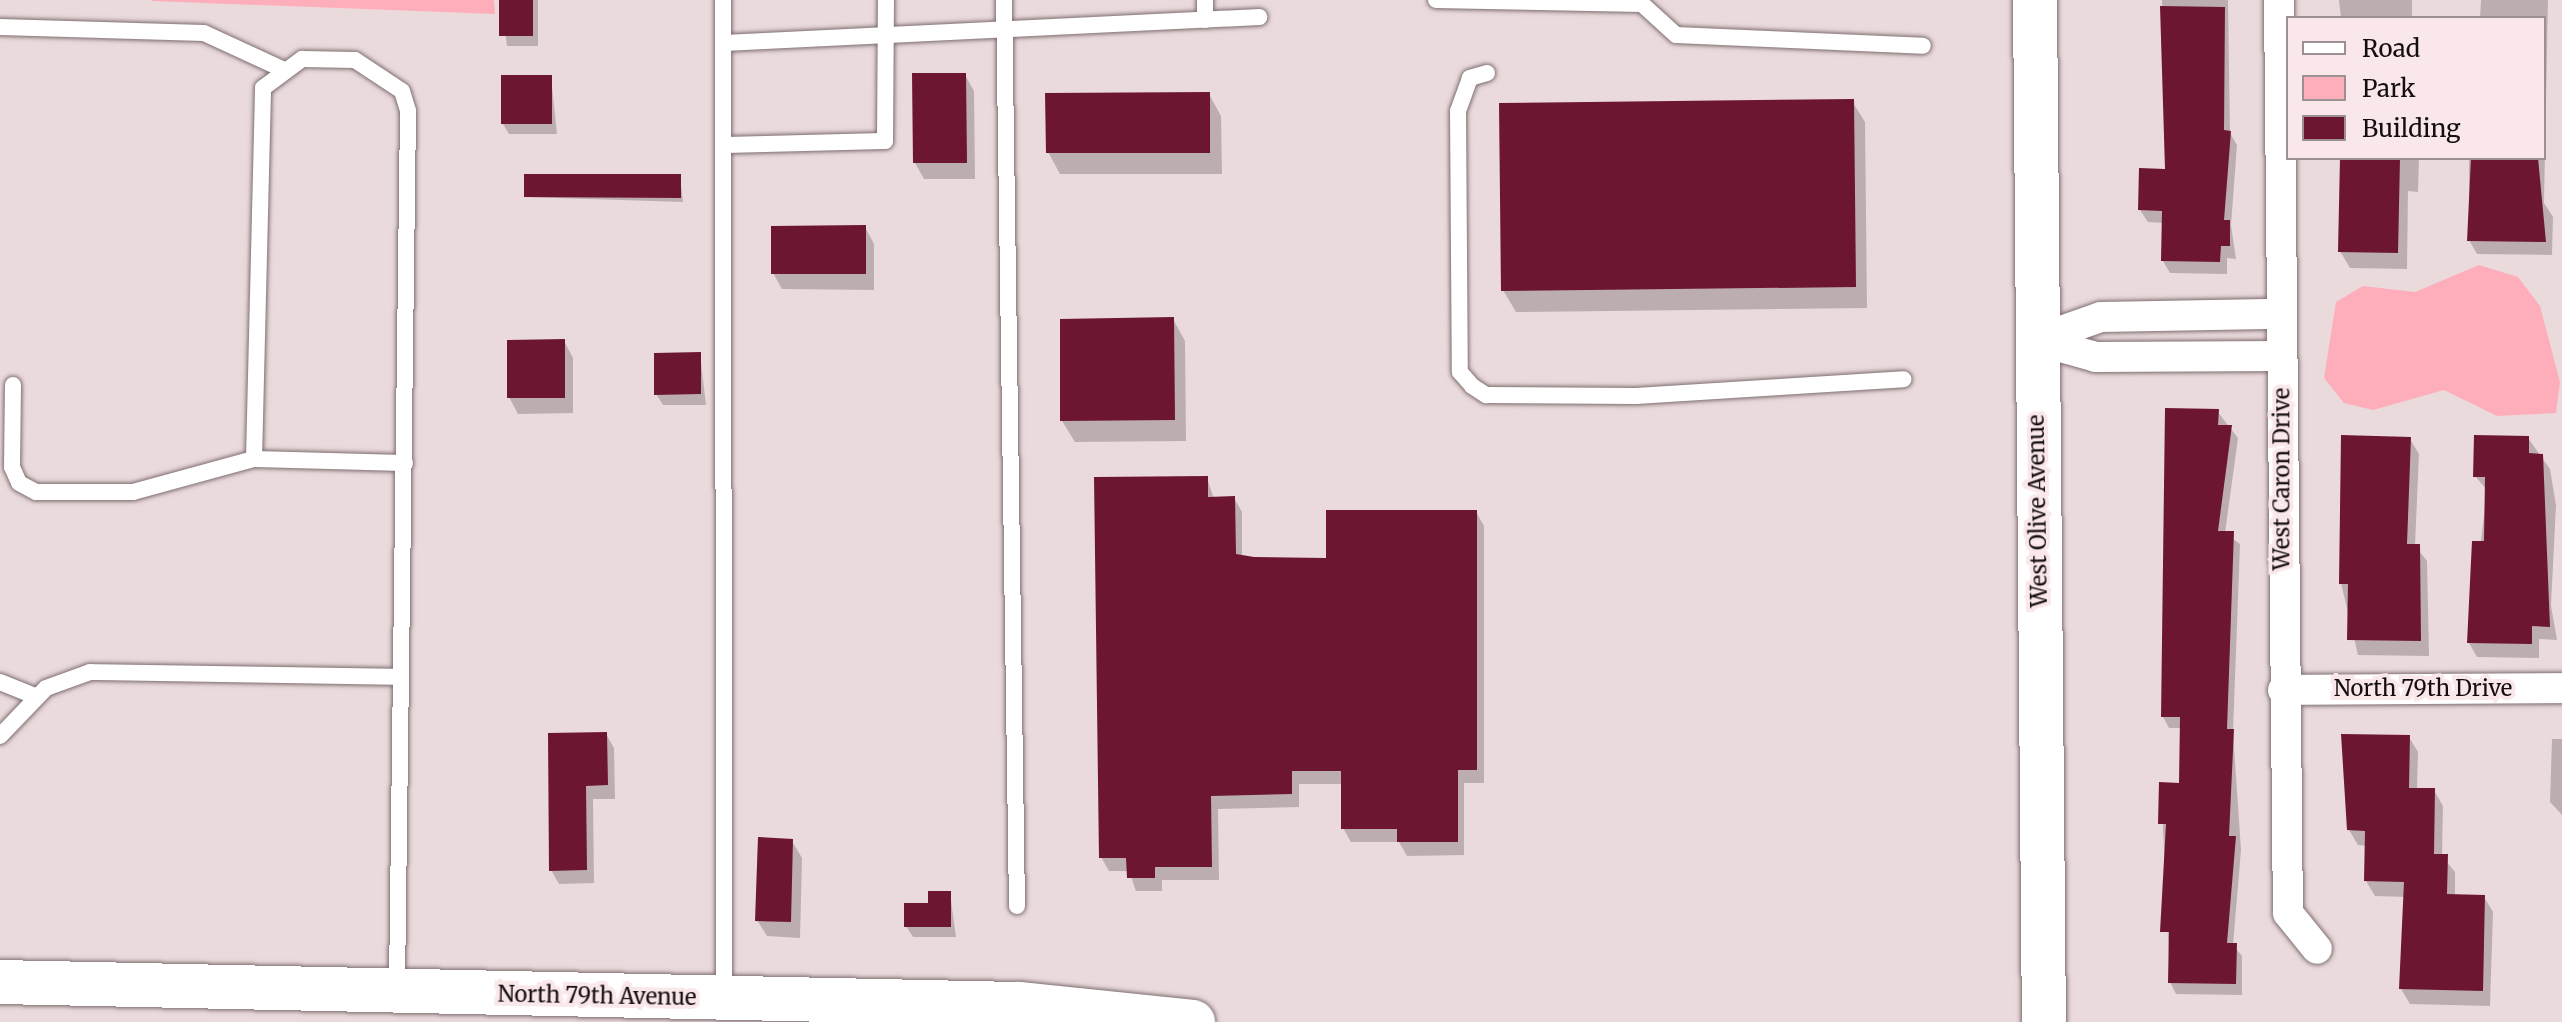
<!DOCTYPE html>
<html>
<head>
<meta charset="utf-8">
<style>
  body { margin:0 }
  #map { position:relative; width:2562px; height:1022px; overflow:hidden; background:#ebdadc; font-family:Merriweather,serif }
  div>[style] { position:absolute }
  .green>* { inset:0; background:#fdaeba }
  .shadow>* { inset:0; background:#0003 }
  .building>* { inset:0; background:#6d1630 }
  .roads { filter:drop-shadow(0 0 2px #7e6e70) drop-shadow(0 0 2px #7e6e70) }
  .lane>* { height:16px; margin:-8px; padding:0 8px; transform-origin:8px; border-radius:8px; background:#fff }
  .street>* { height:30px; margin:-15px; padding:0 15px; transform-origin:15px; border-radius:15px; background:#fff }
  .secondary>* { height:44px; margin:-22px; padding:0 22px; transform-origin:22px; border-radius:22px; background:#fff }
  span { translate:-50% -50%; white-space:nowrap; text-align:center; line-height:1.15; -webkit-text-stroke:8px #f9e7e9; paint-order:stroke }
  .street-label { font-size:22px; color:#140e0f }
  .legend { position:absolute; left:2286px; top:16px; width:260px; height:144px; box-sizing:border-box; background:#f9e7e9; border:2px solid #9d9092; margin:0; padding:10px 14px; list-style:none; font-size:24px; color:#140e0f }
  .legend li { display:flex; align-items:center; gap:16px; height:40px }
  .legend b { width:40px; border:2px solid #9d9092 }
</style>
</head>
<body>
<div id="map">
  <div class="green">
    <div style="clip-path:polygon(494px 0,495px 14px,152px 1px,152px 0)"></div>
    <div style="clip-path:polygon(2479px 265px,2518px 277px,2540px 306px,2560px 382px,2556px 413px,2497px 416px,2444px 390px,2373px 410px,2344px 403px,2324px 378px,2336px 302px,2363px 286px,2415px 292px)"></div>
  </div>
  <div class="shadow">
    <div style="clip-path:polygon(501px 0,538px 0,538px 46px,507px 46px)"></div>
    <div style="clip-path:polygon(2162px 0,2228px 0,2230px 133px,2237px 145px,2231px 225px,2236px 259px,2227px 258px,2227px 274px,2170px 273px,2163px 261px,2164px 223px,2148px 222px,2140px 210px,2167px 171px)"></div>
    <div style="clip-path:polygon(2339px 0,2412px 0,2412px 18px,2341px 18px)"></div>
    <div style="clip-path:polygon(2481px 0,2548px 0,2544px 203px,2553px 217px,2552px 255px,2477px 254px,2469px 240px,2469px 158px,2544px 158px,2544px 18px,2480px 18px)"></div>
    <div style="clip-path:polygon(965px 75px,974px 91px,975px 179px,924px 179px,915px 163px)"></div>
    <div style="clip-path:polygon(551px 77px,557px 134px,509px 134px,503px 124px)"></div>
    <div style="clip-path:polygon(1209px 94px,1221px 116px,1222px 174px,1060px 174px,1048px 152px)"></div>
    <div style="clip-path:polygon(1852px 101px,1865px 122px,1867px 308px,1516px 312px,1503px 290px)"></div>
    <div style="clip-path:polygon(2342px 158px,2419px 158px,2418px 192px,2408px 191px,2407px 269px,2350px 268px,2340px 251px)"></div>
    <div style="clip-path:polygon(680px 176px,683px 202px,526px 197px)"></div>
    <div style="clip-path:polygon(865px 227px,874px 244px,874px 290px,782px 289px,773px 273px)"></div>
    <div style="clip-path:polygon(1173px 319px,1185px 341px,1186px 441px,1075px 442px,1062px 421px)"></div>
    <div style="clip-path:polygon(564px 341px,573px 358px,573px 413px,518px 414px,509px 397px)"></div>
    <div style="clip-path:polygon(700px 354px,706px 405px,663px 405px,656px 394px)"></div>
    <div style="clip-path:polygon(2217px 411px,2238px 438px,2225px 533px,2240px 544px,2233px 732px,2241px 850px,2233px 945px,2242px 956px,2242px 995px,2176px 994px,2170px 982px,2161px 784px,2181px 785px,2182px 728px,2169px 728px,2163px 717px)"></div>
    <div style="clip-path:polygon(2528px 438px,2550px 469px,2556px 505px,2551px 606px,2557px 640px,2539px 639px,2539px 658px,2477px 657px,2469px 643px,2487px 490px,2475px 476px)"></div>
    <div style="clip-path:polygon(2410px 439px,2419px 454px,2415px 546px,2427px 561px,2429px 656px,2358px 655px,2341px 583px)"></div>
    <div style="clip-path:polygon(1207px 478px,1214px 499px,1234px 498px,1242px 512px,1242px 557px,1328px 560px,1476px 512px,1484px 526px,1484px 783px,1464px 783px,1464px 855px,1407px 856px,1399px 842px,1351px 842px,1343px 828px,1343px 784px,1299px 784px,1299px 807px,1218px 809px,1219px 880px,1162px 880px,1162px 891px,1136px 891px,1129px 871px,1109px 871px,1101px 857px)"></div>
    <div style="clip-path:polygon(606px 734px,614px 748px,615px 799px,593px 799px,594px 883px,559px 884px,551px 870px)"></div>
    <div style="clip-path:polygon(2409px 737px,2418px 752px,2417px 790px,2434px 790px,2443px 806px,2442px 856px,2455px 872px,2455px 896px,2484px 897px,2493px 912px,2490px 1006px,2410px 1004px,2401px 989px,2406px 897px,2375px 896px,2366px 881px,2367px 846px,2358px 845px,2349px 830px)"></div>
    <div style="clip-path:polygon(2552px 739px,2562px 739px,2562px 815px,2550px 802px)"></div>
    <div style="clip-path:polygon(792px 841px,802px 858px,800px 938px,767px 936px,757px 920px)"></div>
    <div style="clip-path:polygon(950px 893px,956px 937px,913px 937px,906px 926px)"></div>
  </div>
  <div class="building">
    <div style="clip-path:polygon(499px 0,533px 0,533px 36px,499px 36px)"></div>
    <div style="clip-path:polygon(2160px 6px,2225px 7px,2224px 130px,2231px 131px,2224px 220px,2230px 220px,2230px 246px,2221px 246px,2220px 262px,2161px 261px,2162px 211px,2138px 210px,2139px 168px,2165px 169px)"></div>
    <div style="clip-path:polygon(912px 73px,966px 73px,967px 163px,913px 163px)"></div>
    <div style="clip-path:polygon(501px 75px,552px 75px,552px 124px,501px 124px)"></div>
    <div style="clip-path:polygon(1210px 92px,1210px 153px,1046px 153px,1045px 93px)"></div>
    <div style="clip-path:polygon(1854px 99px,1856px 287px,1501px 291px,1499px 103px)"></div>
    <div style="clip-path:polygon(2340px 158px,2400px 158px,2398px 253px,2338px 252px)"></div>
    <div style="clip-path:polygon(2471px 158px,2538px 158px,2546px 242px,2467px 241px)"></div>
    <div style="clip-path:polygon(524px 174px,681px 174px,681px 198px,524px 197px)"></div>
    <div style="clip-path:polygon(866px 225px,866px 274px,771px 274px,771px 226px)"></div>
    <div style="clip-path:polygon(1174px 317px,1175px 420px,1060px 421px,1060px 319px)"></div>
    <div style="clip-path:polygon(565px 339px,565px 398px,507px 398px,507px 340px)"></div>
    <div style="clip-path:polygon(701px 352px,701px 394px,654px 395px,654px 353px)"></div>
    <div style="clip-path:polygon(2165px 408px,2219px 409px,2218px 425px,2232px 425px,2218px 531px,2234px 531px,2227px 729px,2234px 729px,2229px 836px,2236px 836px,2227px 943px,2237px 943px,2236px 984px,2168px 983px,2169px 932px,2160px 932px,2166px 824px,2158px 824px,2159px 782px,2179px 783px,2180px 717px,2161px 717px)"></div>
    <div style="clip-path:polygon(2341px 435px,2411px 437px,2407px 544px,2420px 544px,2421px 641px,2347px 640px,2348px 584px,2339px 584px)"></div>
    <div style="clip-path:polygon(2474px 435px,2529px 436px,2529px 453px,2543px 454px,2550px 627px,2532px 626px,2532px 644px,2467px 643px,2472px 541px,2484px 541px,2485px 477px,2473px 477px)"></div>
    <div style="clip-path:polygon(1208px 476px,1208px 497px,1235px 496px,1236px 554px,1254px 557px,1326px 558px,1326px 510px,1477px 510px,1477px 770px,1458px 770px,1458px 842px,1397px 842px,1397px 829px,1341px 829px,1341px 771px,1292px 771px,1292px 794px,1211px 796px,1212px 867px,1155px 867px,1155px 878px,1127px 878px,1126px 858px,1099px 858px,1094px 477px)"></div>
    <div style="clip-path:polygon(607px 732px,608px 785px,586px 786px,587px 870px,549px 871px,548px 733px)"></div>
    <div style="clip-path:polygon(2341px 734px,2410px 735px,2409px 788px,2435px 788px,2434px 854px,2448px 854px,2447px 894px,2485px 895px,2483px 991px,2399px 989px,2404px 882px,2364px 881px,2365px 831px,2347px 830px)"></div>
    <div style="clip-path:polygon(758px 837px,793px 839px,791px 922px,755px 921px)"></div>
    <div style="clip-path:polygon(928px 891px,951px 891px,951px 927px,904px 927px,904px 903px,928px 903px)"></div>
  </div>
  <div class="roads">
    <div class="lane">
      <div style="left:723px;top:0;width:994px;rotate:89.94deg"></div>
      <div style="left:1004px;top:0;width:906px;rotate:89.18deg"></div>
      <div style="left:1205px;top:0;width:20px;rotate:90deg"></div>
      <div style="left:1436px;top:0;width:206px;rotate:1.1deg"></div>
      <div style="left:1642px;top:4px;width:46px;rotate:42.4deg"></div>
      <div style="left:1676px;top:35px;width:247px;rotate:2.5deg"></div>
      <div style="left:0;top:27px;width:204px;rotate:1.7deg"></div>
      <div style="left:204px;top:33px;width:86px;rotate:24.8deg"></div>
      <div style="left:724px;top:43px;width:536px;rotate:-2.78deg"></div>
      <div style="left:1487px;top:73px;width:18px;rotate:164deg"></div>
      <div style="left:1470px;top:78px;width:35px;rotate:110deg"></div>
      <div style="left:1458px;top:111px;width:261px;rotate:89.6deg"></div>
      <div style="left:1460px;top:372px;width:18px;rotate:49deg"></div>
      <div style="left:1472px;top:386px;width:17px;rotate:33deg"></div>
      <div style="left:1486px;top:395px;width:150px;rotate:0.4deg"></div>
      <div style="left:1636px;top:396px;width:268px;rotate:-3.6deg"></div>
      <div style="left:724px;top:145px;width:161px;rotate:-1.4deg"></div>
      <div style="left:885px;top:141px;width:141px;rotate:-89.6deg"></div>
      <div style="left:13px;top:385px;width:82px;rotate:90.7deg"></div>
      <div style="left:12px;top:467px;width:17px;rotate:66deg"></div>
      <div style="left:19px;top:483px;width:19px;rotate:28deg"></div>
      <div style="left:36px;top:492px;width:97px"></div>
      <div style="left:133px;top:492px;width:125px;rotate:-15.3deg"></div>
      <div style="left:254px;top:459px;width:371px;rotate:-88.6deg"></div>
      <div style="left:263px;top:88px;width:49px;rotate:-36.6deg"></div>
      <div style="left:302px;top:59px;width:53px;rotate:1.1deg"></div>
      <div style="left:355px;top:60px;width:56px;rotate:33.4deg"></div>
      <div style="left:402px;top:91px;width:21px;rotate:73deg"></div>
      <div style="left:408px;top:111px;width:877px;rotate:90.72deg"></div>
      <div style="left:254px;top:459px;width:151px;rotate:1.5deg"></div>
      <div style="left:0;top:682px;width:40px;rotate:22deg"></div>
      <div style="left:0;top:736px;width:66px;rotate:-46.2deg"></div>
      <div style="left:46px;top:688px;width:47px;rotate:-20deg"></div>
      <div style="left:90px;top:672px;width:311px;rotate:0.9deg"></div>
    </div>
    <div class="street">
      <div style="left:2279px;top:0;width:913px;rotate:89.44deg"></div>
      <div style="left:2288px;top:913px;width:46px;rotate:51.1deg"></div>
      <div style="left:2036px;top:340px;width:69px;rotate:-19.5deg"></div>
      <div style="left:2101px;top:317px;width:180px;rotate:-1deg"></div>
      <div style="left:2036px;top:340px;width:62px;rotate:15.8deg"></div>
      <div style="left:2096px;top:357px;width:185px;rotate:-0.3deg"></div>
      <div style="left:2283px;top:690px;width:279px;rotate:-0.4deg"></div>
    </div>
    <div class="secondary">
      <div style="left:2035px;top:0;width:1022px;rotate:89.5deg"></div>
      <div style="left:0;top:982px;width:1019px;rotate:1.24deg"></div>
      <div style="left:1019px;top:1004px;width:175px;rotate:5.9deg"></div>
    </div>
  </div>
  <div class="street-label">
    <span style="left:2282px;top:479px;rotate:-90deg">West Caron Drive</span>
    <span style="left:2038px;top:511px;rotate:-91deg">West Olive Avenue</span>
    <span style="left:2423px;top:689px">North 79th Drive</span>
    <span style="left:597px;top:996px;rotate:1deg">North 79th Avenue</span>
  </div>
  <ul class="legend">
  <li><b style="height:10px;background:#fff"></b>Road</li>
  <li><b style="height:22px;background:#fdaeba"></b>Park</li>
  <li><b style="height:22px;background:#6d1630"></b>Building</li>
  </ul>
</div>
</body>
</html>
